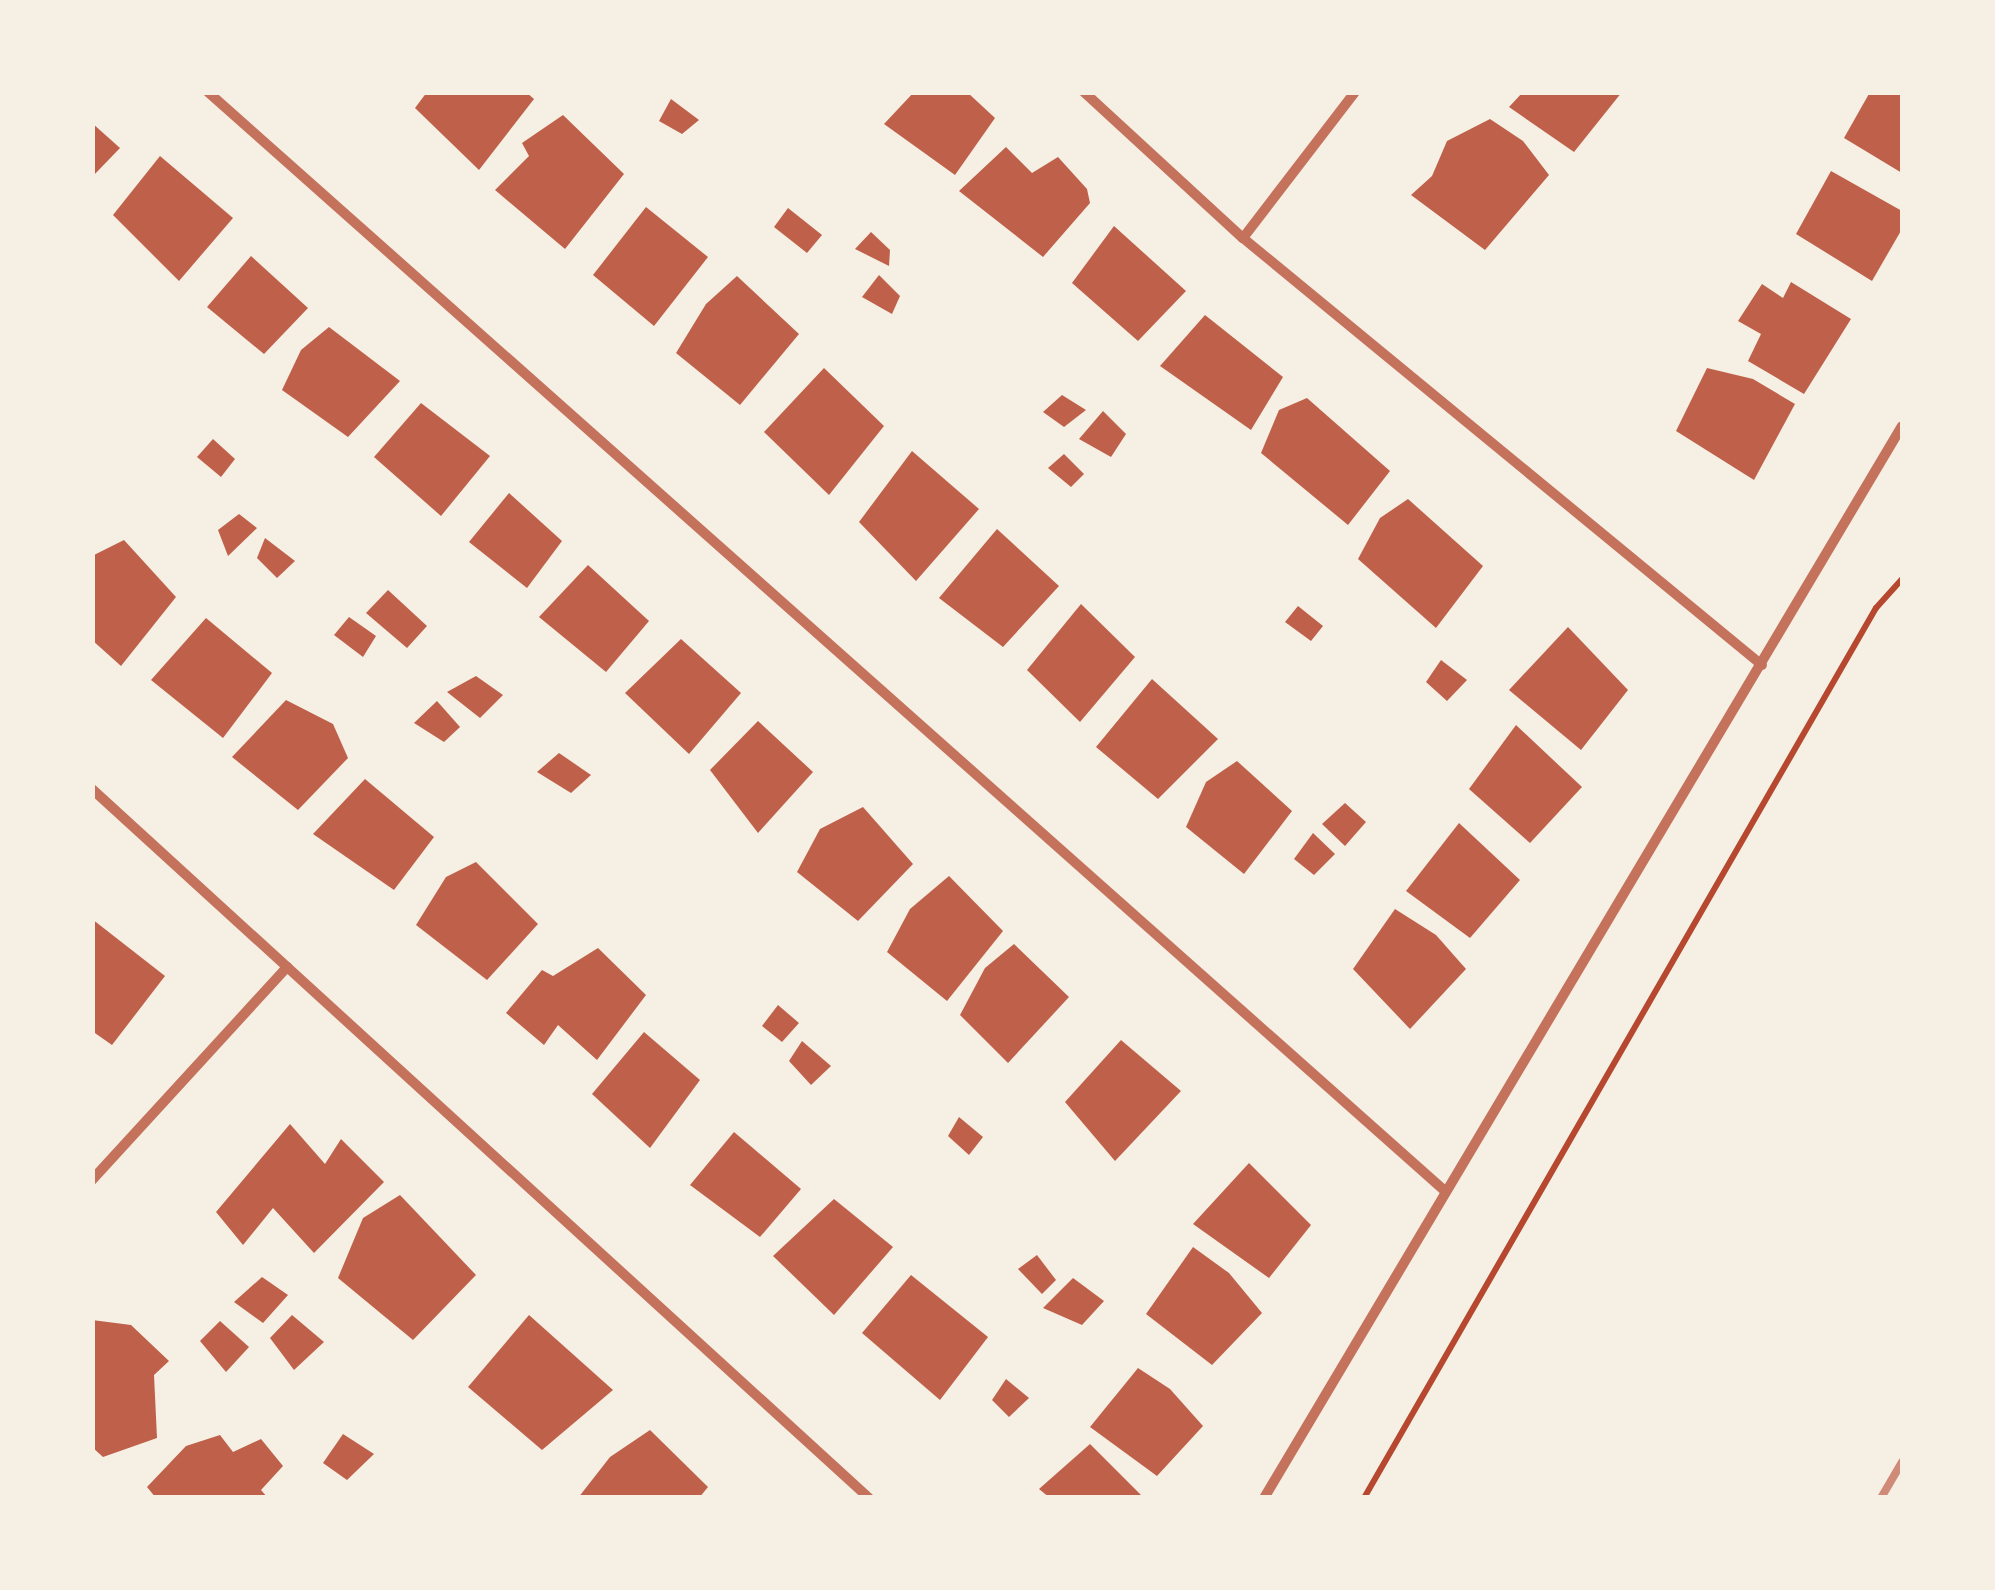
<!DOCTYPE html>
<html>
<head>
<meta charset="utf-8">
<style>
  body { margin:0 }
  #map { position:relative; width:1995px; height:1590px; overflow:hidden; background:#f6efe4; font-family:Manrope,sans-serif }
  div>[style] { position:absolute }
  .building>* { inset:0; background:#bf614a }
  .path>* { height:6px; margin:-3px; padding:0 3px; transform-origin:3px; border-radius:3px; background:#b5482f }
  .minor>* { height:10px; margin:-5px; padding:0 5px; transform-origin:5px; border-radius:5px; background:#c5725c }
  .rail>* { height:8px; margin:-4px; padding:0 4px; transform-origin:4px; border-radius:4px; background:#cf8b77 }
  span { translate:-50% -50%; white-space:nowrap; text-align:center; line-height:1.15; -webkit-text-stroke:8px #f6efe4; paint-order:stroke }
  .frame { position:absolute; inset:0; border:95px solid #f6efe4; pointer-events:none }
</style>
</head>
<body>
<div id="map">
  <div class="building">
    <div style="clip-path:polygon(427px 92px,526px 92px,534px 99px,479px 170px,415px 108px)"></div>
    <div style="clip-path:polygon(914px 92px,967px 92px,995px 118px,955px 175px,884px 124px)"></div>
    <div style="clip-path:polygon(1523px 92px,1622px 92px,1574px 152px,1509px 107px)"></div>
    <div style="clip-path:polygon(1870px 92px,1902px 92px,1902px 173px,1844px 138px)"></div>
    <div style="clip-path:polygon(671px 99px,699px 120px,682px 134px,659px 121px)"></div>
    <div style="clip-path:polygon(563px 115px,624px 174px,565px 249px,495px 190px,529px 156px,522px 143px)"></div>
    <div style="clip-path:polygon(1490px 119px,1523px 141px,1549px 175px,1485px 250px,1411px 195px,1432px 176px,1447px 141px)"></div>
    <div style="clip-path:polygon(92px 123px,120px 148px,92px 177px)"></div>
    <div style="clip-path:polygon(1006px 147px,1032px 173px,1058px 157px,1087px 189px,1090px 203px,1043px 257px,959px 191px)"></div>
    <div style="clip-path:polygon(160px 156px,233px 218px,179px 281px,113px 215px)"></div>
    <div style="clip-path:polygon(1831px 171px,1902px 211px,1902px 229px,1872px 281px,1796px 234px)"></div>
    <div style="clip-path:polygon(646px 207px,708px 257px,654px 326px,593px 275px)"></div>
    <div style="clip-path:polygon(788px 208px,822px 235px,807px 253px,774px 227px)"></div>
    <div style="clip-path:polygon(1114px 226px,1186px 291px,1138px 341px,1072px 283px)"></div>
    <div style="clip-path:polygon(871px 232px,890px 250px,889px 266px,855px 249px)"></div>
    <div style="clip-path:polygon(251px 256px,308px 308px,264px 354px,207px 307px)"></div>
    <div style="clip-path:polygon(879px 275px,900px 296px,892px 314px,862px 297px)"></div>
    <div style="clip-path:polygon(737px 276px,799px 334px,740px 405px,676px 353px,706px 304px)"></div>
    <div style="clip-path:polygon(1791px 282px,1851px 319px,1804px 394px,1748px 361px,1761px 334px,1738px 321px,1762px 284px,1783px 298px)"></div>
    <div style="clip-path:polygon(1205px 315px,1283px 377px,1251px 430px,1160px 366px)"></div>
    <div style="clip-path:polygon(329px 327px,400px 381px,348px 437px,282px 390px,301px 350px)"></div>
    <div style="clip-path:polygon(824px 368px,884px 426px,829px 495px,764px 432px)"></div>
    <div style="clip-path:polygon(1707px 368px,1753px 379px,1795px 404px,1754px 480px,1676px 431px)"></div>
    <div style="clip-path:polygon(1062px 395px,1086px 410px,1064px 427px,1043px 412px)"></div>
    <div style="clip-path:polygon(1307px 398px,1390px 471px,1348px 525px,1261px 453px,1279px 410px)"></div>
    <div style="clip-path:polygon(421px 403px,490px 456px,441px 516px,374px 457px)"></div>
    <div style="clip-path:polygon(1103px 411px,1126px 434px,1111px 457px,1079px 439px)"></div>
    <div style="clip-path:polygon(213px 439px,235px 459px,221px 477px,197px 457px)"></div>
    <div style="clip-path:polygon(912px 451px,979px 509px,916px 581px,859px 522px)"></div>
    <div style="clip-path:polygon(1064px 454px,1084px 474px,1071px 487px,1048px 468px)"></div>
    <div style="clip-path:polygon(509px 493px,562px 541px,527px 588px,469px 542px)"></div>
    <div style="clip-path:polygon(1408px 499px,1483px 566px,1436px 628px,1358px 559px,1380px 518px)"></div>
    <div style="clip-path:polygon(239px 514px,257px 528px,228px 556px,218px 530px)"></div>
    <div style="clip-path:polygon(997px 529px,1059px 586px,1003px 647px,939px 598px)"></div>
    <div style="clip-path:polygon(265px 538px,295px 561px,277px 578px,257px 558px)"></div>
    <div style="clip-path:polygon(124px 540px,176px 597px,121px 666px,92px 640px,92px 556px)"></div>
    <div style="clip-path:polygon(588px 565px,649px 621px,606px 672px,539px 617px)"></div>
    <div style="clip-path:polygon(388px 590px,427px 626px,407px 648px,366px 613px)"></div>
    <div style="clip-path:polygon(1081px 604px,1135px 657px,1080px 722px,1027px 670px)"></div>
    <div style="clip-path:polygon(1298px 606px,1323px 626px,1311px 641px,1285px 622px)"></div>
    <div style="clip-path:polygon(349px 617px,376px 636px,363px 657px,334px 635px)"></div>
    <div style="clip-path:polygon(206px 618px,272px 673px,223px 738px,151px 680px)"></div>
    <div style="clip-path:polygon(1568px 627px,1628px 690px,1581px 750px,1509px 690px)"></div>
    <div style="clip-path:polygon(681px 639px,741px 693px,689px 754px,625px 693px)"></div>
    <div style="clip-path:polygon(1441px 660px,1467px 680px,1447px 701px,1426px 682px)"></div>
    <div style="clip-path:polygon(476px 676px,503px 695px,480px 718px,447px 692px)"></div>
    <div style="clip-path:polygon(1152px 679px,1218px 739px,1158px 799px,1096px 747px)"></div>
    <div style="clip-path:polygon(286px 700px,333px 724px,348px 758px,298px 810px,232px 757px)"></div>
    <div style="clip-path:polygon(437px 701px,460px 727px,444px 742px,414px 723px)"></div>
    <div style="clip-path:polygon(758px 721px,813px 772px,758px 833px,710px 770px)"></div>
    <div style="clip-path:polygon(1516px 725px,1582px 787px,1530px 843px,1469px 789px)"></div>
    <div style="clip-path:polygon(559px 753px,591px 775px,571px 793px,537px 772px)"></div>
    <div style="clip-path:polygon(1237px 761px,1292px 811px,1244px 874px,1186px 827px,1206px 782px)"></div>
    <div style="clip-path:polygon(365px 779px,434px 837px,394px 890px,313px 834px)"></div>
    <div style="clip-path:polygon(1345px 803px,1366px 822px,1345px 846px,1322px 824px)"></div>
    <div style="clip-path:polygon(863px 807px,913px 864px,858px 921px,797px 872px,820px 829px)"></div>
    <div style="clip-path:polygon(1459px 823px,1520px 880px,1470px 938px,1406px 891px)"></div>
    <div style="clip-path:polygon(1313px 833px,1335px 854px,1314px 875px,1294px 859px)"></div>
    <div style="clip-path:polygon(476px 862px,538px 924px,487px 980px,416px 925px,446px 877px)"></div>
    <div style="clip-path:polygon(949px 876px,1003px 931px,947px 1001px,887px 952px,910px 909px)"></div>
    <div style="clip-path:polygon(1395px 909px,1436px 935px,1466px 969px,1410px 1029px,1353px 969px)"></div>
    <div style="clip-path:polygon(92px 919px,165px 976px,112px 1045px,92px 1031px)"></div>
    <div style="clip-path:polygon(1014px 944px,1069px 997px,1008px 1063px,960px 1015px,985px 968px)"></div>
    <div style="clip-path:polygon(598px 948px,646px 995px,597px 1060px,558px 1025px,544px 1045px,506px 1013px,542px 970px,553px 976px)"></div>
    <div style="clip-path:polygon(778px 1005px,799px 1023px,782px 1042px,762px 1026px)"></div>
    <div style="clip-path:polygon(644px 1032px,700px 1080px,650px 1148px,592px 1094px)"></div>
    <div style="clip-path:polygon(1121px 1040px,1181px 1091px,1115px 1161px,1065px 1102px)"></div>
    <div style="clip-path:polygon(802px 1041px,831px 1066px,811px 1085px,789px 1061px)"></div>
    <div style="clip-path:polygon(959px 1117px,983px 1137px,969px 1155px,948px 1136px)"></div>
    <div style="clip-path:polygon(290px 1124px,325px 1164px,341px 1139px,384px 1182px,314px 1253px,273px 1208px,243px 1245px,216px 1212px)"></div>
    <div style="clip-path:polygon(734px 1132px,801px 1189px,760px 1237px,690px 1185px)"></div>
    <div style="clip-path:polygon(1249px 1163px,1311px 1225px,1269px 1278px,1193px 1224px)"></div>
    <div style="clip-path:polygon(400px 1195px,476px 1275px,413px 1340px,338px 1278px,363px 1218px)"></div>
    <div style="clip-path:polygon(834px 1199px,893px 1247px,834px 1315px,773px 1256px)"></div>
    <div style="clip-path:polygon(1193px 1247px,1229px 1273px,1262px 1313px,1212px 1365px,1146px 1314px)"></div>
    <div style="clip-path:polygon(1037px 1255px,1056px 1280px,1042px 1294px,1018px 1269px)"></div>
    <div style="clip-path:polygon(911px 1275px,988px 1337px,940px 1400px,862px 1333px)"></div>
    <div style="clip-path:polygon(262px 1277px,288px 1295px,263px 1323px,234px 1302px)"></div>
    <div style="clip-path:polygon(1073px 1278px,1104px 1301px,1082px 1325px,1043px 1308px)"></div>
    <div style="clip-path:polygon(292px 1315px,324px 1342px,294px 1370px,270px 1338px)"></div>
    <div style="clip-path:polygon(529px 1315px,613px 1390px,542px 1450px,468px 1387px)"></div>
    <div style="clip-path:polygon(92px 1320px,131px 1325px,169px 1361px,154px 1375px,157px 1438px,103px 1457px,92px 1447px)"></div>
    <div style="clip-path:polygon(220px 1321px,249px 1347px,226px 1372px,200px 1341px)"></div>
    <div style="clip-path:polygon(1138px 1368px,1170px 1389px,1203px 1426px,1157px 1476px,1090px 1427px)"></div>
    <div style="clip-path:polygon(1006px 1379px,1029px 1398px,1009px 1417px,992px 1400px)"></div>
    <div style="clip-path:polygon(650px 1430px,708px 1487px,699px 1498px,578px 1498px,610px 1457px)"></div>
    <div style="clip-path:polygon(343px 1434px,374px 1454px,347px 1480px,323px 1463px)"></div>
    <div style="clip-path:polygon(220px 1435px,233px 1452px,261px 1439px,283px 1466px,261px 1490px,268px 1498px,156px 1498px,147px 1487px,186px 1446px)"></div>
    <div style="clip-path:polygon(1090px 1444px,1144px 1498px,1050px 1498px,1039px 1489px)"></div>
  </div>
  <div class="path">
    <div style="left:1364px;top:1498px;width:1027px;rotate:-60.09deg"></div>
    <div style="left:1876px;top:608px;width:39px;rotate:-48deg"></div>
  </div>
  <div class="minor">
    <div style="left:208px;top:92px;width:1655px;rotate:41.62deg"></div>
    <div style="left:1084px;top:92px;width:216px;rotate:42.6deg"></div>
    <div style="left:1243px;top:238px;width:672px;rotate:39.45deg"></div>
    <div style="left:1243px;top:238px;width:184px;rotate:-52.5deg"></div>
    <div style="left:92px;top:789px;width:1052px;rotate:42.38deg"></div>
    <div style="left:92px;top:1180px;width:289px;rotate:-47.5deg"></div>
    <div style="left:1264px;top:1498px;width:1247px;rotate:-59.24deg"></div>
  </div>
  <div class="rail">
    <div style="left:1881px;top:1498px;width:42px;rotate:-59.7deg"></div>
  </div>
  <div class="frame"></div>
</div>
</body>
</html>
